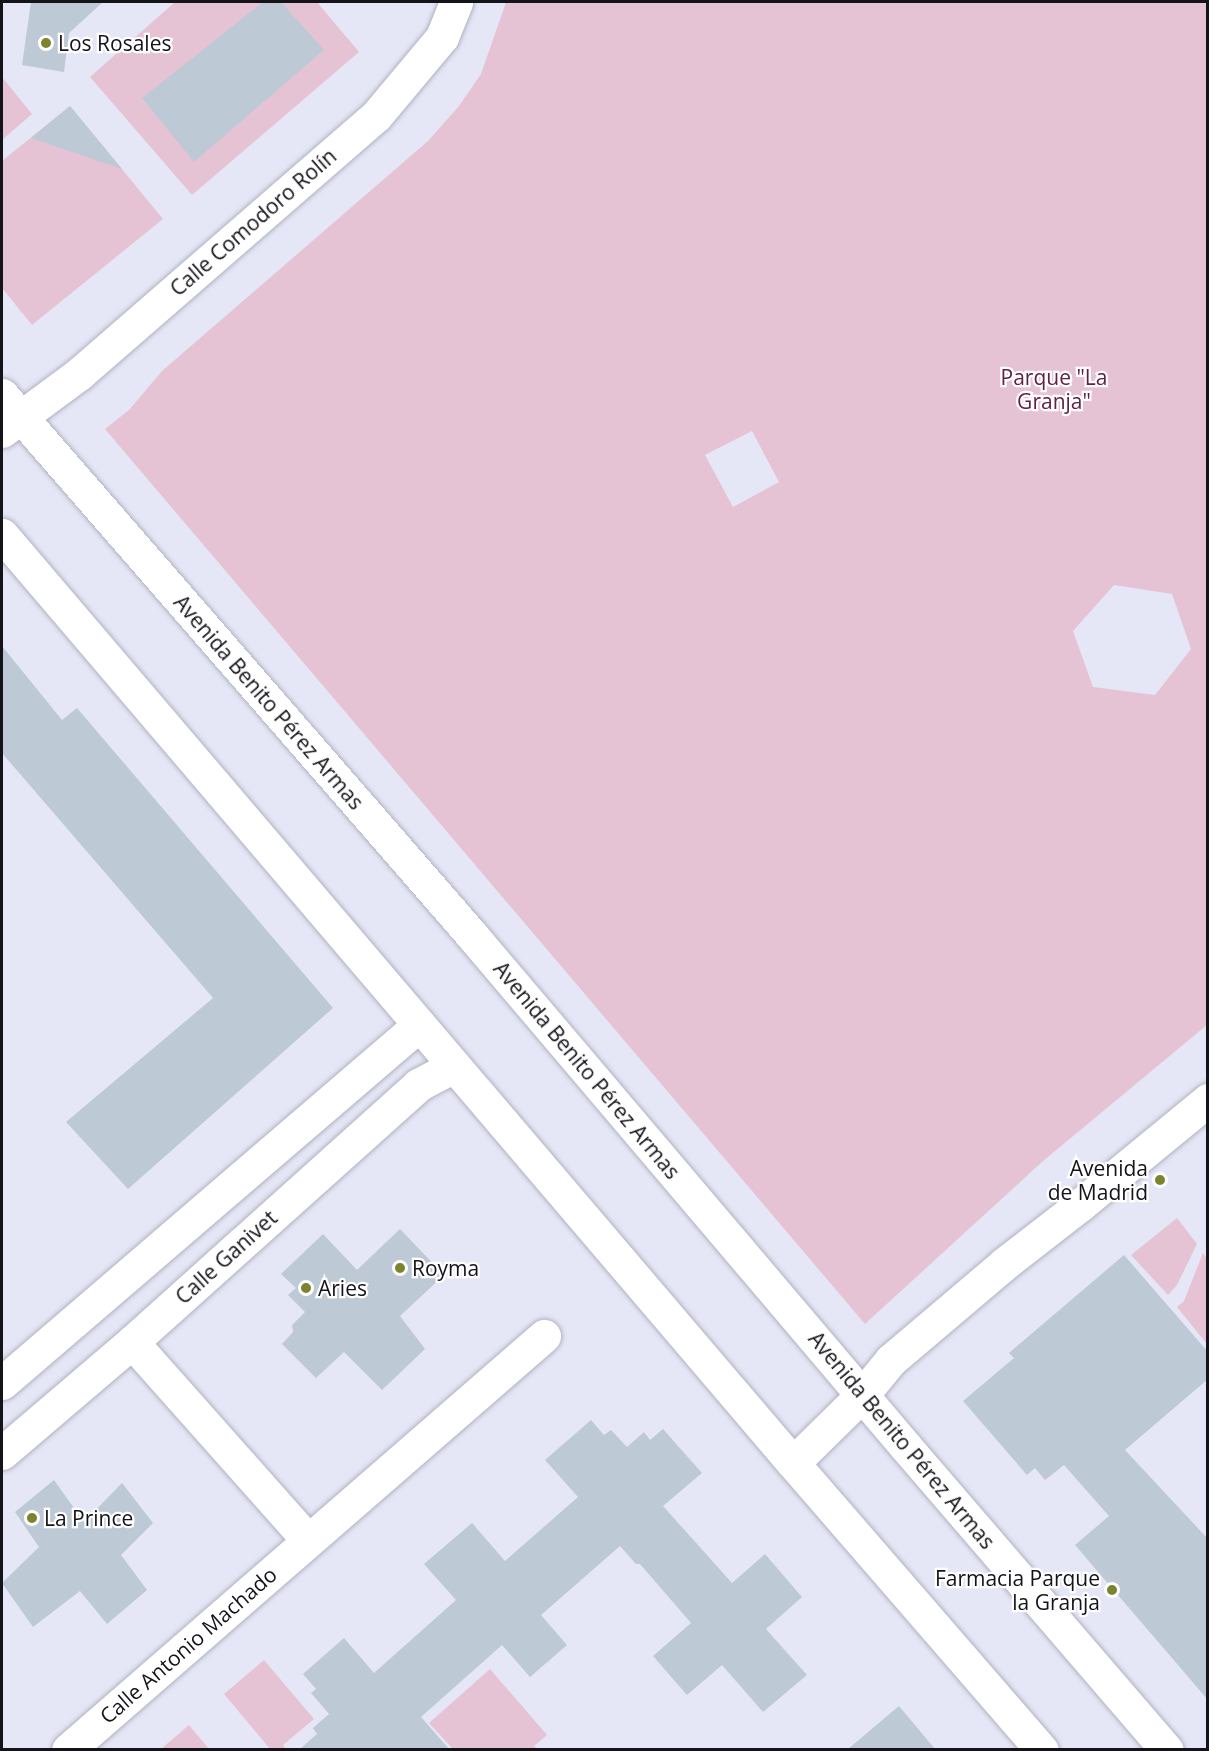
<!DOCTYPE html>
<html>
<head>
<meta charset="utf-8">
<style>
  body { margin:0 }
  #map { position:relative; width:1209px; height:1751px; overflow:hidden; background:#e5e7f6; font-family:"Open Sans",sans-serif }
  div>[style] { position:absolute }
  .green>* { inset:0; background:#e6c2d5 }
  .building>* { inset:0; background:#bdc9d5 }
  .roads { filter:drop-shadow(0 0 2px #b0b2c1) drop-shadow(0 0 2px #b0b2c1) }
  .minor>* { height:33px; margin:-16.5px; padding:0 16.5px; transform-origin:16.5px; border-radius:16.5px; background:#fff }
  .tertiary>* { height:33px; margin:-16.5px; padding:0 16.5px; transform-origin:16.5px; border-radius:16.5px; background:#fff }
  .dots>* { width:16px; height:16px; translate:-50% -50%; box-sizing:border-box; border:3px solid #fff; border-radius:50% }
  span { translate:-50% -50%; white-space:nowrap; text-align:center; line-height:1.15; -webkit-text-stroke:4.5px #fff; paint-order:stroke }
  .poi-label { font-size:21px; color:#131319 }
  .left { translate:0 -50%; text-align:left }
  .right { translate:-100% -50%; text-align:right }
  .street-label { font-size:21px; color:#131319 }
  .park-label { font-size:21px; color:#602148 }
  .frame { position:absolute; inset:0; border:3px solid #131319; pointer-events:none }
</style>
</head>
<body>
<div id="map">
  <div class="green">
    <div style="clip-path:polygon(175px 2px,317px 2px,359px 52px,192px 195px,90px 77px)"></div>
    <div style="clip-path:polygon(evenodd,506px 2px,1207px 2px,1207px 1025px,1043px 1161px,865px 1324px,105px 429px,129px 410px,162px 371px,428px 141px,459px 106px,481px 74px,506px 2px,752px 431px,779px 482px,733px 507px,705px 455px,752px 431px,506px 2px,1114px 585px,1172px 594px,1191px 649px,1155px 695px,1093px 687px,1073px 631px,1114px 585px)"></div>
    <div style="clip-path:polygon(2px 77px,32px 114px,2px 140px)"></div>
    <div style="clip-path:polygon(70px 106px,163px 219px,32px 325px,2px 288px,2px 161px)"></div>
    <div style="clip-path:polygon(1177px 1218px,1197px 1244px,1177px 1285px,1168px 1295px,1131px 1255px)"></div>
    <div style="clip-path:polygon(1203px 1253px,1207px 1259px,1207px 1344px,1177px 1307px,1184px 1301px)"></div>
    <div style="clip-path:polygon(264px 1660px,314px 1719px,283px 1745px,286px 1749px,270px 1749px,224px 1694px)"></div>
    <div style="clip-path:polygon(490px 1669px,547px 1735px,534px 1746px,537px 1749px,453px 1749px,429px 1723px)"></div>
    <div style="clip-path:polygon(189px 1725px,209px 1749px,161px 1749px)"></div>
  </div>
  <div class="building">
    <div style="clip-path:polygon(31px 2px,103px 2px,69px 33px,64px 72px,22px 65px)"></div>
    <div style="clip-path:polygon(263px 2px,281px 2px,324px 50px,194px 162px,142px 98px)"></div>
    <div style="clip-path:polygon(70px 106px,122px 169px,31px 138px)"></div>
    <div style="clip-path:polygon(2px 646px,62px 720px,77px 708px,333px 1008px,128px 1189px,66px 1122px,213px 998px,2px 753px)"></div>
    <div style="clip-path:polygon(400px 1229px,444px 1275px,400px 1316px,425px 1349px,382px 1390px,344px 1352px,316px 1378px,282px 1344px,293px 1332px,292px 1325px,305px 1312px,288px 1295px,296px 1288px,281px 1274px,323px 1234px,357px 1270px)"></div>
    <div style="clip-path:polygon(1124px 1255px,1208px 1352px,1208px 1379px,1125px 1450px,1208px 1539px,1208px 1700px,1075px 1545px,1109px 1516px,1064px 1465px,1045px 1480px,1035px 1468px,1027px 1475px,963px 1401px,1014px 1358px,1009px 1353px)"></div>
    <div style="clip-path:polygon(591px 1420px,604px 1435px,611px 1430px,627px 1447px,644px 1432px,650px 1440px,663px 1429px,702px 1473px,663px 1506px,732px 1583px,765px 1554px,802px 1597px,766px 1629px,807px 1675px,763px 1712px,722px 1665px,687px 1695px,653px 1656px,691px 1623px,640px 1564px,636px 1564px,620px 1546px,541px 1615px,567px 1645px,530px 1677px,502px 1645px,421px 1717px,449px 1749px,300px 1749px,317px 1734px,313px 1728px,329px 1714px,311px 1693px,316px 1689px,303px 1674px,344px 1638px,374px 1673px,456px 1600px,424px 1564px,472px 1523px,505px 1561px,578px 1497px,545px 1460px)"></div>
    <div style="clip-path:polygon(54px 1480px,84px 1522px,122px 1483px,153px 1523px,121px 1555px,147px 1590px,107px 1624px,80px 1591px,33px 1627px,2px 1583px,39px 1547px,15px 1512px)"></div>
    <div style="clip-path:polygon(899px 1706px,935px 1749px,848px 1749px)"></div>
  </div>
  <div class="roads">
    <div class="minor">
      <div style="left:2px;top:431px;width:96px;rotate:-36.5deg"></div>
      <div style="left:79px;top:374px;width:393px;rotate:-41deg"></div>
      <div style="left:376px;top:116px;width:103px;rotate:-50.1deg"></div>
      <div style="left:442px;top:37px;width:38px;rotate:-68deg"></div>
      <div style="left:132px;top:1342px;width:265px;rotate:48.4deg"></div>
      <div style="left:793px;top:1463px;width:98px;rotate:-44.6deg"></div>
      <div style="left:863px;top:1394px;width:44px;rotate:-50.5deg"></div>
      <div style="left:891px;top:1360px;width:148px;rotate:-40.3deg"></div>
      <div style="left:1004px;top:1264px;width:96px;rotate:-37.8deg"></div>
      <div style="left:1080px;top:1205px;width:166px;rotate:-39.4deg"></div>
      <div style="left:68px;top:1750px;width:631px;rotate:-41.02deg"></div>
    </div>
    <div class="tertiary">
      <div style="left:2px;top:395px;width:713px;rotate:48.98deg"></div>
      <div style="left:470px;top:933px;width:674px;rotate:49.69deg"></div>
      <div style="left:906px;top:1447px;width:400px;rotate:49.3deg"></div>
      <div style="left:2px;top:535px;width:1219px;rotate:49.56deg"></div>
      <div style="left:793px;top:1463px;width:380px;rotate:49.1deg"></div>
      <div style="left:2px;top:1383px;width:550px;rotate:-40.65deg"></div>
      <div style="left:2px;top:1453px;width:171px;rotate:-40.5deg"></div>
      <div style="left:132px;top:1342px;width:385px;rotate:-41.9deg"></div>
      <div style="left:418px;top:1085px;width:41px;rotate:-27.8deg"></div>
    </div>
  </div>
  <div class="dots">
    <div style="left:46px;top:43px;background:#7b832f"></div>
    <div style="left:1160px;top:1180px;background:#7b832f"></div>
    <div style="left:400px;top:1268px;background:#7b832f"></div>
    <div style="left:306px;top:1288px;background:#7b832f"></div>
    <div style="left:32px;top:1518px;background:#7b832f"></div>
    <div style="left:1112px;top:1590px;background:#7b832f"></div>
  </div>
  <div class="poi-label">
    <span class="left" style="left:58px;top:43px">Los Rosales</span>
    <span class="right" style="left:1148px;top:1180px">Avenida<br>de Madrid</span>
    <span class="left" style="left:412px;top:1268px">Royma</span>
    <span class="left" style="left:318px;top:1288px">Aries</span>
    <span class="left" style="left:44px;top:1518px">La Prince</span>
    <span class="right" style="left:1100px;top:1590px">Farmacia Parque<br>la Granja</span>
  </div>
  <div class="street-label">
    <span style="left:253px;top:222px;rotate:-41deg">Calle Comodoro Rolín</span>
    <span style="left:269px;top:702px;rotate:49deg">Avenida Benito Pérez Armas</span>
    <span style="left:587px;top:1070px;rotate:50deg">Avenida Benito Pérez Armas</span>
    <span style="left:226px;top:1257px;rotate:-42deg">Calle Ganivet</span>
    <span style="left:902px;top:1440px;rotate:50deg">Avenida Benito Pérez Armas</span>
    <span style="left:188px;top:1645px;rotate:-41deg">Calle Antonio Machado</span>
  </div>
  <div class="park-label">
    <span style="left:1054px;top:389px">Parque "La<br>Granja"</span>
  </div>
  <div class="frame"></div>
</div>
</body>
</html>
